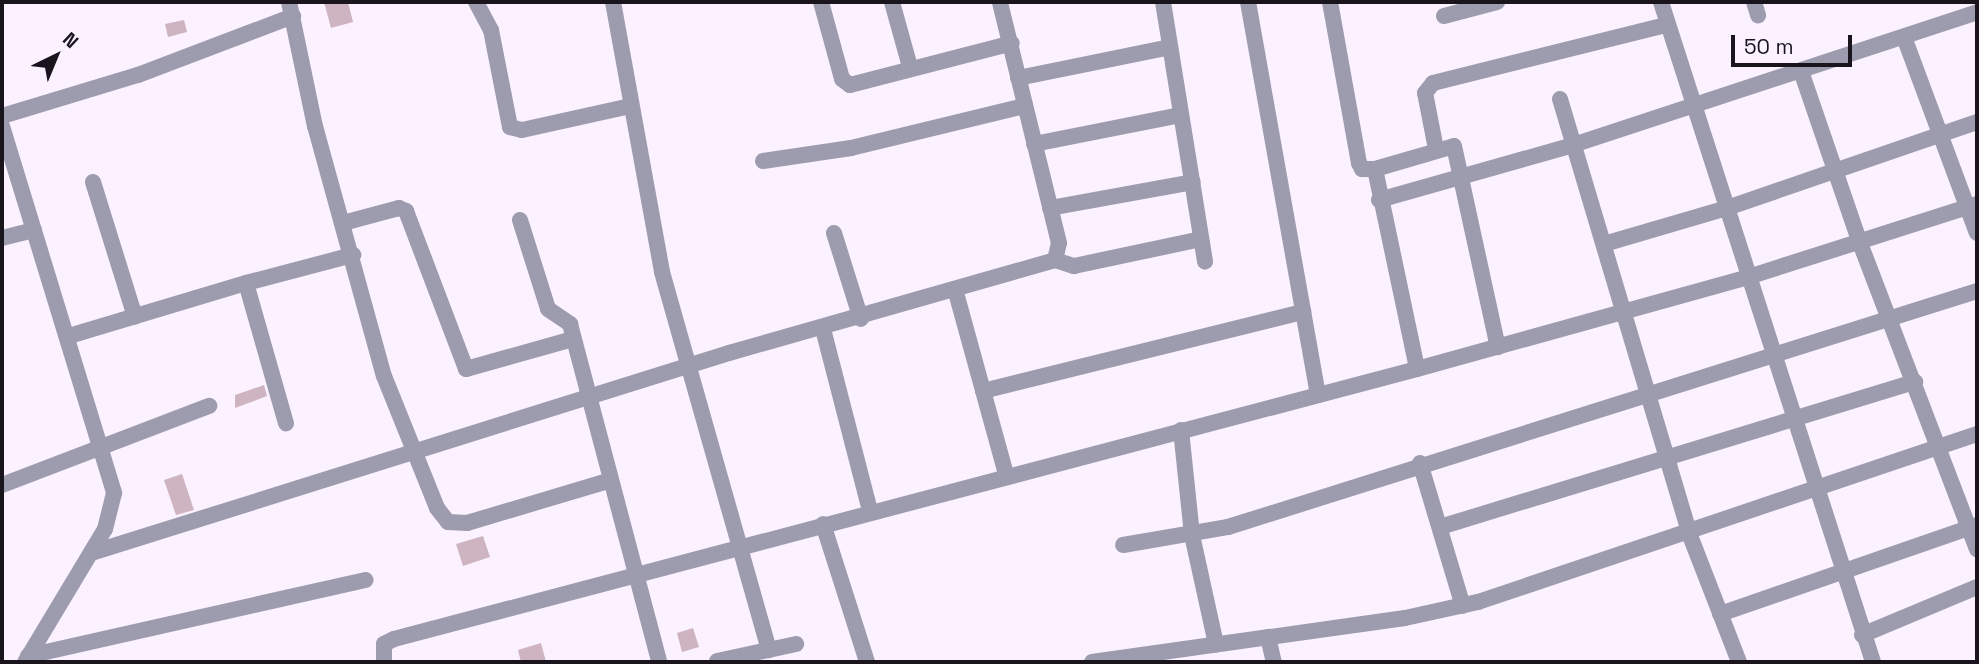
<!DOCTYPE html>
<html>
<head>
<meta charset="utf-8">
<style>
  body { margin:0 }
  #map { position:relative; width:1979px; height:664px; overflow:hidden; background:#fcf1ff; font-family:"Space Grotesk",sans-serif }
  div>[style] { position:absolute }
  .building>* { inset:0; background:#ceb4c0 }
  .street>* { height:16px; margin:-8px; padding:0 8px; transform-origin:8px; border-radius:8px; background:#9d9caf }
  span { translate:-50% -50%; white-space:nowrap; text-align:center; line-height:1.15; -webkit-text-stroke:5px #fcf1ff; paint-order:stroke }
  .frame { position:absolute; inset:0; border:4px solid #1a141c; pointer-events:none }
  .north { position:absolute; left:21px; top:21px; width:70px; height:70px; -webkit-text-stroke:5px #fcf1ff; paint-order:stroke; rotate:43deg; font-size:19px; font-weight:700; line-height:28px; text-align:center; color:#1a141c }
  .north::after { content:''; display:block; margin:auto; width:24px; height:32px; background:#1a141c; clip-path:polygon(50% 0,100% 100%,50% 72%,0 100%) }
  .scale { position:absolute; left:1731px; top:35px; width:121px; height:32px; box-sizing:border-box; border:4px solid #1a141c; border-top:0; padding-left:9px; font-size:21px; line-height:24px; white-space:nowrap; color:#1a141c; -webkit-text-stroke:5px #fcf1ff; paint-order:stroke }
</style>
</head>
<body>
<div id="map">
  <div class="building">
    <div style="clip-path:polygon(324px 2px,348px 2px,353px 22px,331px 28px)"></div>
    <div style="clip-path:polygon(184px 20px,187px 32px,168px 37px,165px 24px)"></div>
    <div style="clip-path:polygon(264px 385px,267px 396px,235px 408px,235px 395px)"></div>
    <div style="clip-path:polygon(182px 474px,194px 510px,176px 515px,164px 480px)"></div>
    <div style="clip-path:polygon(483px 536px,490px 557px,463px 566px,456px 544px)"></div>
    <div style="clip-path:polygon(693px 628px,699px 647px,682px 652px,677px 633px)"></div>
    <div style="clip-path:polygon(541px 643px,546px 662px,521px 662px,518px 650px)"></div>
  </div>
  <div class="street">
    <div style="left:289px;top:2px;width:127px;rotate:78.2deg"></div>
    <div style="left:315px;top:126px;width:259px;rotate:74.6deg"></div>
    <div style="left:384px;top:376px;width:142px;rotate:68.1deg"></div>
    <div style="left:437px;top:508px;width:18px;rotate:52deg"></div>
    <div style="left:448px;top:522px;width:19px;rotate:3deg"></div>
    <div style="left:467px;top:523px;width:147px;rotate:-16.6deg"></div>
    <div style="left:476px;top:2px;width:32px;rotate:62deg"></div>
    <div style="left:491px;top:30px;width:99px;rotate:78.9deg"></div>
    <div style="left:510px;top:127px;width:12px;rotate:14deg"></div>
    <div style="left:522px;top:130px;width:111px;rotate:-12.5deg"></div>
    <div style="left:613px;top:2px;width:274px;rotate:79.7deg"></div>
    <div style="left:662px;top:272px;width:393px;rotate:74.2deg"></div>
    <div style="left:821px;top:2px;width:80px;rotate:74.7deg"></div>
    <div style="left:842px;top:79px;width:10px;rotate:37deg"></div>
    <div style="left:850px;top:85px;width:167px;rotate:-14.5deg"></div>
    <div style="left:892px;top:2px;width:67px;rotate:74.5deg"></div>
    <div style="left:1163px;top:2px;width:263px;rotate:80.8deg"></div>
    <div style="left:1248px;top:2px;width:399px;rotate:79.9deg"></div>
    <div style="left:1330px;top:2px;width:164px;rotate:79.8deg"></div>
    <div style="left:1359px;top:163px;width:7px;rotate:63deg"></div>
    <div style="left:1362px;top:169px;width:13px"></div>
    <div style="left:1375px;top:169px;width:204px;rotate:78.1deg"></div>
    <div style="left:1661px;top:2px;width:693px;rotate:72.19deg"></div>
    <div style="left:1754px;top:2px;width:14px;rotate:73deg"></div>
    <div style="left:1444px;top:16px;width:55px;rotate:-14.8deg"></div>
    <div style="left:1904px;top:37px;width:209px;rotate:69.6deg"></div>
    <div style="left:1801px;top:71px;width:182px;rotate:71.1deg"></div>
    <div style="left:1860px;top:243px;width:328px;rotate:69.1deg"></div>
    <div style="left:1018px;top:78px;width:155px;rotate:-11.5deg"></div>
    <div style="left:1560px;top:99px;width:453px;rotate:73.4deg"></div>
    <div style="left:1689px;top:533px;width:138px;rotate:68.8deg"></div>
    <div style="left:2px;top:116px;width:142px;rotate:-16.8deg"></div>
    <div style="left:138px;top:75px;width:166px;rotate:-20.8deg"></div>
    <div style="left:2px;top:126px;width:384px;rotate:73deg"></div>
    <div style="left:114px;top:493px;width:37px;rotate:104deg"></div>
    <div style="left:105px;top:529px;width:155px;rotate:121deg"></div>
    <div style="left:1034px;top:144px;width:150px;rotate:-11.2deg"></div>
    <div style="left:1436px;top:149px;width:57px;rotate:-101.1deg"></div>
    <div style="left:1425px;top:93px;width:13px;rotate:-51deg"></div>
    <div style="left:1433px;top:83px;width:240px;rotate:-14deg"></div>
    <div style="left:763px;top:161px;width:89px;rotate:-8.4deg"></div>
    <div style="left:851px;top:148px;width:179px;rotate:-13.6deg"></div>
    <div style="left:1375px;top:169px;width:82px;rotate:-16.2deg"></div>
    <div style="left:1454px;top:146px;width:206px;rotate:77.7deg"></div>
    <div style="left:93px;top:182px;width:141px;rotate:72.7deg"></div>
    <div style="left:1379px;top:200px;width:202px;rotate:-15.8deg"></div>
    <div style="left:1573px;top:145px;width:425px;rotate:-18.2deg"></div>
    <div style="left:1050px;top:208px;width:145px;rotate:-10.3deg"></div>
    <div style="left:520px;top:220px;width:93px;rotate:72.5deg"></div>
    <div style="left:548px;top:309px;width:27px;rotate:34deg"></div>
    <div style="left:570px;top:324px;width:350px;rotate:75.2deg"></div>
    <div style="left:343px;top:223px;width:58px;rotate:-15deg"></div>
    <div style="left:399px;top:208px;width:8px;rotate:23deg"></div>
    <div style="left:406px;top:211px;width:169px;rotate:69.2deg"></div>
    <div style="left:466px;top:369px;width:111px;rotate:-15.7deg"></div>
    <div style="left:834px;top:233px;width:90px;rotate:72.6deg"></div>
    <div style="left:2px;top:238px;width:33px;rotate:-14deg"></div>
    <div style="left:1604px;top:244px;width:125px;rotate:-16.3deg"></div>
    <div style="left:1724px;top:209px;width:268px;rotate:-19deg"></div>
    <div style="left:1055px;top:260px;width:20px;rotate:18deg"></div>
    <div style="left:1074px;top:266px;width:130px;rotate:-12deg"></div>
    <div style="left:246px;top:283px;width:111px;rotate:-14.7deg"></div>
    <div style="left:955px;top:289px;width:192px;rotate:74.6deg"></div>
    <div style="left:823px;top:329px;width:188px;rotate:75.5deg"></div>
    <div style="left:69px;top:336px;width:185px;rotate:-16.7deg"></div>
    <div style="left:246px;top:283px;width:146px;rotate:74.1deg"></div>
    <div style="left:983px;top:391px;width:330px;rotate:-13.9deg"></div>
    <div style="left:1181px;top:430px;width:106px;rotate:84deg"></div>
    <div style="left:1192px;top:535px;width:112px;rotate:77.6deg"></div>
    <div style="left:1420px;top:463px;width:149px;rotate:73.3deg"></div>
    <div style="left:2px;top:485px;width:222px;rotate:-20.9deg"></div>
    <div style="left:823px;top:524px;width:145px;rotate:72.3deg"></div>
    <div style="left:1440px;top:527px;width:497px;rotate:-17deg"></div>
    <div style="left:1123px;top:545px;width:107px;rotate:-9.7deg"></div>
    <div style="left:1228px;top:527px;width:785px;rotate:-17.49deg"></div>
    <div style="left:91px;top:553px;width:669px;rotate:-17.41deg"></div>
    <div style="left:729px;top:353px;width:339px;rotate:-15.9deg"></div>
    <div style="left:1055px;top:260px;width:17px;rotate:-77deg"></div>
    <div style="left:1059px;top:243px;width:248px;rotate:-103.8deg"></div>
    <div style="left:1720px;top:614px;width:272px;rotate:-19.1deg"></div>
    <div style="left:1862px;top:635px;width:125px;rotate:-22.7deg"></div>
    <div style="left:1268px;top:637px;width:26px;rotate:77deg"></div>
    <div style="left:28px;top:656px;width:346px;rotate:-12.7deg"></div>
    <div style="left:717px;top:661px;width:81px;rotate:-12.1deg"></div>
    <div style="left:384px;top:662px;width:18px;rotate:-90deg"></div>
    <div style="left:384px;top:644px;width:11px;rotate:-27deg"></div>
    <div style="left:394px;top:639px;width:1058px;rotate:-14.78deg"></div>
    <div style="left:1417px;top:369px;width:340px;rotate:-15.5deg"></div>
    <div style="left:1745px;top:278px;width:244px;rotate:-17.7deg"></div>
    <div style="left:1092px;top:662px;width:316px;rotate:-8deg"></div>
    <div style="left:1405px;top:618px;width:75px;rotate:-12.4deg"></div>
    <div style="left:1478px;top:602px;width:527px;rotate:-18.61deg"></div>
  </div>
  <div class="frame"></div>
  <div class="north">N</div>
  <div class="scale">50 m</div>
</div>
</body>
</html>
